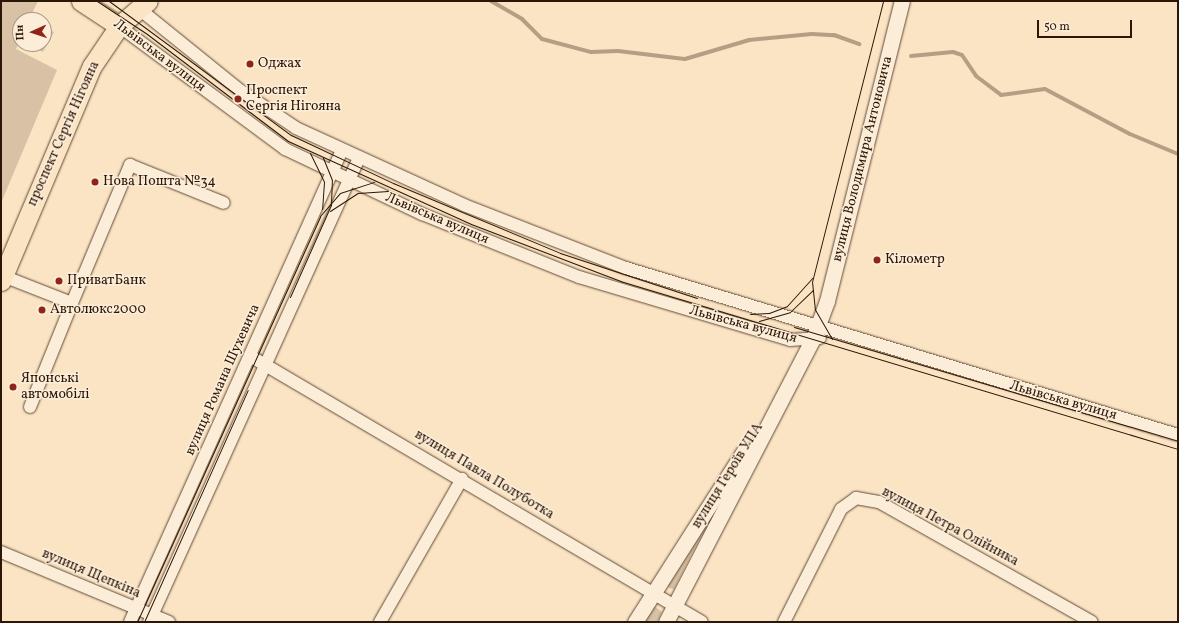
<!DOCTYPE html>
<html>
<head>
<meta charset="utf-8">
<style>
  body { margin:0 }
  #map { position:relative; width:1179px; height:623px; overflow:hidden; background:#fbe4c4; font-family:Vollkorn,serif }
  div>[style] { position:absolute }
  .green>* { inset:0; background:#d8c1a4 }
  .stream>* { height:4px; margin:-2px; padding:0 2px; transform-origin:2px; border-radius:2px; background:#b59e83 }
  .roads { filter:drop-shadow(0 0 1px #604a36) drop-shadow(0 0 1px #604a36) }
  .minor>* { height:12px; margin:-6px; padding:0 6px; transform-origin:6px; border-radius:6px; background:#fcedd9 }
  .tertiary>* { height:15px; margin:-7.5px; padding:0 7.5px; transform-origin:7.5px; border-radius:7.5px; background:#fcedd9 }
  .primary>* { height:19px; margin:-9.5px; padding:0 9.5px; transform-origin:9.5px; border-radius:9.5px; background:#fbe4c4 }
  .tram>* { height:1px; margin:-0.5px; padding:0 0.5px; transform-origin:0.5px; border-radius:0.5px; background:#2c1706 }
  .dots>* { width:11px; height:11px; translate:-50% -50%; box-sizing:border-box; border:2px solid #fcedd9; border-radius:50% }
  span { translate:-50% -50%; white-space:nowrap; text-align:center; line-height:1.15; -webkit-text-stroke:3px #fcedd9; paint-order:stroke }
  .street-label { font-size:14px; color:#2c1706 }
  .poi-label { font-size:14px; color:#2c1706 }
  .left { translate:0 -50%; text-align:left }
  .frame { position:absolute; inset:0; border:2px solid #2c1706; pointer-events:none }
  .north { position:absolute; left:12px; top:12px; width:40px; height:40px; box-sizing:border-box; background:#fcedd9; border:1px solid #a99785; border-radius:50%; rotate:267deg; font-size:11px; font-weight:700; line-height:16px; text-align:center; color:#2c1706 }
  .north::after { content:''; display:block; margin:auto; width:14px; height:18px; background:#8f2418; clip-path:polygon(50% 0,100% 100%,50% 72%,0 100%) }
  .scale { position:absolute; left:1037px; top:20px; width:95px; height:18px; box-sizing:border-box; border:2px solid #2c1706; border-top:0; padding-left:5px; font-size:12px; line-height:14px; white-space:nowrap; color:#2c1706; -webkit-text-stroke:3px #fcedd9; paint-order:stroke }
</style>
</head>
<body>
<div id="map">
  <div class="green">
    <div style="clip-path:polygon(1px 1px,38px 1px,29px 20px,20px 20px,20px 40px,16px 49px,57px 70px,1px 203px)"></div>
    <div style="clip-path:polygon(44px 27px,54px 32px,43px 52px,27px 44px,44px 44px)"></div>
    <div style="clip-path:polygon(705px 528px,674px 589px,669px 588px,667px 584px)"></div>
    <div style="clip-path:polygon(654px 606px,662px 612px,657px 622px,644px 622px)"></div>
  </div>
  <div class="stream">
    <div style="left:491px;top:1px;width:36px;rotate:30deg"></div>
    <div style="left:522px;top:19px;width:28px;rotate:45deg"></div>
    <div style="left:542px;top:39px;width:51px;rotate:14.9deg"></div>
    <div style="left:591px;top:52px;width:27px;rotate:-2deg"></div>
    <div style="left:618px;top:51px;width:67px;rotate:6.8deg"></div>
    <div style="left:685px;top:59px;width:67px;rotate:-16.5deg"></div>
    <div style="left:749px;top:40px;width:63px;rotate:-5.4deg"></div>
    <div style="left:812px;top:34px;width:22px;rotate:3deg"></div>
    <div style="left:834px;top:35px;width:27px;rotate:20deg"></div>
    <div style="left:911px;top:56px;width:42px;rotate:-5.4deg"></div>
    <div style="left:953px;top:52px;width:9px;rotate:18deg"></div>
    <div style="left:962px;top:55px;width:25px;rotate:56deg"></div>
    <div style="left:976px;top:76px;width:31px;rotate:37deg"></div>
    <div style="left:1001px;top:95px;width:44px;rotate:-7.8deg"></div>
    <div style="left:1045px;top:89px;width:96px;rotate:27.9deg"></div>
    <div style="left:1130px;top:134px;width:52px;rotate:22.6deg"></div>
  </div>
  <div class="roads">
    <div class="minor">
      <div style="left:138px;top:8px;width:132px;rotate:38.9deg"></div>
      <div style="left:241px;top:91px;width:66px;rotate:33.9deg"></div>
      <div style="left:296px;top:128px;width:185px;rotate:24.6deg"></div>
      <div style="left:464px;top:205px;width:174px;rotate:21.3deg"></div>
      <div style="left:626px;top:268px;width:577px;rotate:16.83deg"></div>
      <div style="left:119px;top:26px;width:207px;rotate:36.5deg"></div>
      <div style="left:285px;top:149px;width:152px;rotate:25.4deg"></div>
      <div style="left:422px;top:214px;width:169px;rotate:21.9deg"></div>
      <div style="left:579px;top:277px;width:220px;rotate:16.6deg"></div>
      <div style="left:790px;top:340px;width:30px;rotate:-4deg"></div>
      <div style="left:3px;top:276px;width:74px;rotate:21.4deg"></div>
      <div style="left:72px;top:303px;width:150px;rotate:-67.2deg"></div>
      <div style="left:130px;top:165px;width:101px;rotate:22deg"></div>
      <div style="left:250px;top:356px;width:524px;rotate:30.48deg"></div>
      <div style="left:30px;top:407px;width:112px;rotate:-68deg"></div>
      <div style="left:1px;top:552px;width:182px;rotate:22.6deg"></div>
      <div style="left:130px;top:622px;width:517px;rotate:-65.81deg"></div>
      <div style="left:149px;top:622px;width:509px;rotate:-65.65deg"></div>
      <div style="left:380px;top:622px;width:165px;rotate:-60.2deg"></div>
      <div style="left:784px;top:622px;width:127px;rotate:-63.2deg"></div>
      <div style="left:841px;top:509px;width:19px;rotate:-36deg"></div>
      <div style="left:856px;top:498px;width:23px;rotate:10deg"></div>
      <div style="left:879px;top:502px;width:244px;rotate:29.4deg"></div>
    </div>
    <div class="tertiary">
      <div style="left:635px;top:622px;width:203px;rotate:-57.5deg"></div>
      <div style="left:666px;top:622px;width:319px;rotate:-62.6deg"></div>
      <div style="left:813px;top:339px;width:40px;rotate:-69.8deg"></div>
      <div style="left:827px;top:301px;width:309px;rotate:-76deg"></div>
    </div>
    <div class="primary">
      <div style="left:81px;top:1px;width:45px;rotate:33.3deg"></div>
      <div style="left:1px;top:281px;width:233px;rotate:-67.1deg"></div>
      <div style="left:92px;top:66px;width:48px;rotate:-56deg"></div>
      <div style="left:119px;top:26px;width:38px;rotate:-41deg"></div>
    </div>
  </div>
  <div class="tram">
    <div style="left:97px;top:1px;width:60px;rotate:33.4deg"></div>
    <div style="left:147px;top:34px;width:177px;rotate:37.2deg"></div>
    <div style="left:288px;top:141px;width:201px;rotate:24.4deg"></div>
    <div style="left:471px;top:224px;width:160px;rotate:20.9deg"></div>
    <div style="left:620px;top:281px;width:583px;rotate:16.76deg"></div>
    <div style="left:109px;top:1px;width:226px;rotate:36.4deg"></div>
    <div style="left:291px;top:135px;width:113px;rotate:25.2deg"></div>
    <div style="left:393px;top:183px;width:181px;rotate:22.7deg"></div>
    <div style="left:560px;top:253px;width:144px;rotate:18.2deg"></div>
    <div style="left:310px;top:153px;width:32px;rotate:64deg"></div>
    <div style="left:324px;top:182px;width:27px;rotate:94deg"></div>
    <div style="left:330px;top:211px;width:33px;rotate:-33deg"></div>
    <div style="left:358px;top:193px;width:30px;rotate:-4deg"></div>
    <div style="left:290px;top:297px;width:101px;rotate:-66deg"></div>
    <div style="left:331px;top:205px;width:25px;rotate:-88deg"></div>
    <div style="left:332px;top:180px;width:24px;rotate:-112deg"></div>
    <div style="left:750px;top:314px;width:19px;rotate:-3deg"></div>
    <div style="left:769px;top:313px;width:19px;rotate:-21deg"></div>
    <div style="left:787px;top:306px;width:38px;rotate:-48deg"></div>
    <div style="left:759px;top:321px;width:32px;rotate:-16deg"></div>
    <div style="left:790px;top:312px;width:32px;rotate:-44deg"></div>
    <div style="left:794px;top:327px;width:401px;rotate:16.5deg"></div>
    <div style="left:832px;top:339px;width:34px;rotate:-120deg"></div>
    <div style="left:815px;top:310px;width:28px;rotate:-96deg"></div>
    <div style="left:812px;top:282px;width:290px;rotate:-75.8deg"></div>
    <div style="left:137px;top:622px;width:445px;rotate:-65.7deg"></div>
    <div style="left:320px;top:216px;width:30px;rotate:-49deg"></div>
    <div style="left:340px;top:193px;width:36px;rotate:-18deg"></div>
    <div style="left:144px;top:622px;width:254px;rotate:-65.9deg"></div>
  </div>
  <div class="dots">
    <div style="left:250px;top:64px;background:#8f2418"></div>
    <div style="left:238px;top:99px;background:#8f2418"></div>
    <div style="left:95px;top:182px;background:#8f2418"></div>
    <div style="left:877px;top:260px;background:#8f2418"></div>
    <div style="left:59px;top:281px;background:#8f2418"></div>
    <div style="left:42px;top:310px;background:#8f2418"></div>
    <div style="left:13px;top:387px;background:#8f2418"></div>
  </div>
  <div class="street-label">
    <span style="left:159px;top:56px;rotate:37deg">Львівська вулиця</span>
    <span style="left:64px;top:134px;rotate:-66deg">проспект Сергія Нігояна</span>
    <span style="left:863px;top:159px;rotate:-76deg">вулиця Володимира Антоновича</span>
    <span style="left:437px;top:219px;rotate:23deg">Львівська вулиця</span>
    <span style="left:743px;top:325px;rotate:15deg">Львівська вулиця</span>
    <span style="left:223px;top:380px;rotate:-66deg">вулиця Романа Шухевича</span>
    <span style="left:1063px;top:401px;rotate:16deg">Львівська вулиця</span>
    <span style="left:484px;top:475px;rotate:31deg">вулиця Павла Полуботка</span>
    <span style="left:728px;top:476px;rotate:-58deg">вулиця Героїв УПА</span>
    <span style="left:950px;top:527px;rotate:28deg">вулиця Петра Олійника</span>
    <span style="left:91px;top:574px;rotate:23deg">вулиця Щепкіна</span>
  </div>
  <div class="poi-label">
    <span class="left" style="left:258px;top:64px">Оджах</span>
    <span class="left" style="left:246px;top:99px">Проспект<br>Сергія Нігояна</span>
    <span class="left" style="left:103px;top:182px">Нова Пошта №34</span>
    <span class="left" style="left:885px;top:260px">Кілометр</span>
    <span class="left" style="left:67px;top:281px">ПриватБанк</span>
    <span class="left" style="left:50px;top:310px">Автолюкс2000</span>
    <span class="left" style="left:21px;top:387px">Японські<br>автомобілі</span>
  </div>
  <div class="frame"></div>
  <div class="north">Пн</div>
  <div class="scale">50 m</div>
</div>
</body>
</html>
